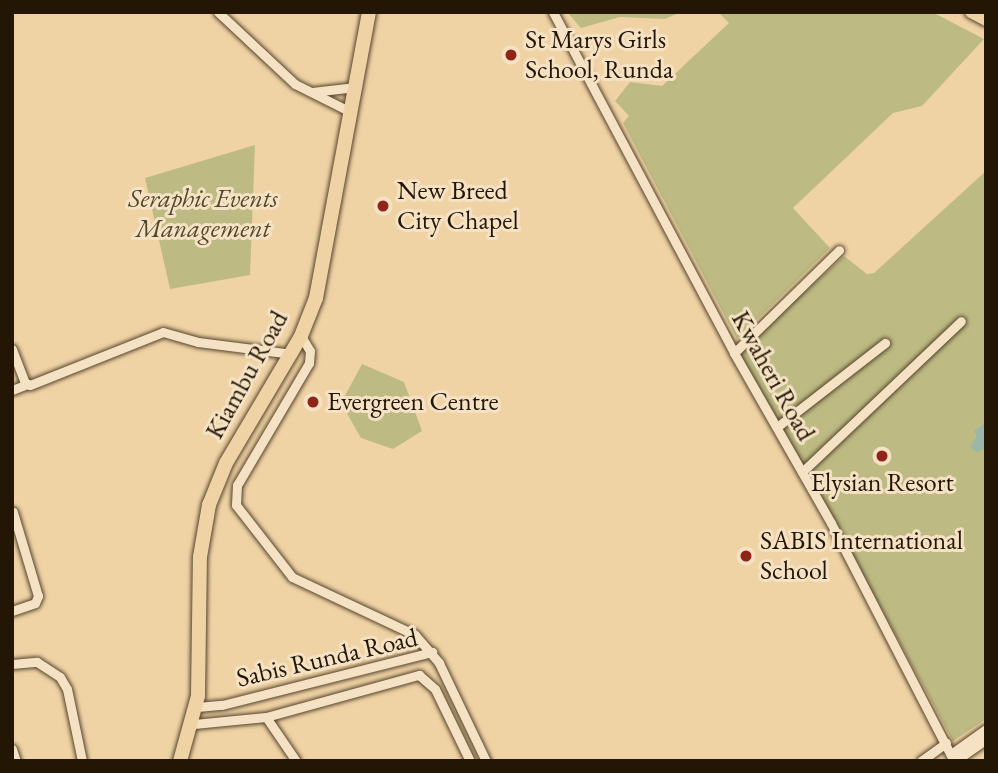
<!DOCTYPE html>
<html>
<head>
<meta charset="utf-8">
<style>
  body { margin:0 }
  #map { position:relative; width:998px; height:773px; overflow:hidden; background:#f0d3a5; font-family:"EB Garamond",serif }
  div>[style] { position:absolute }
  .green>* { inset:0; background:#bdbb83 }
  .water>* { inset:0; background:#9ab7aa }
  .roads { filter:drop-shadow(0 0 2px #56452d) drop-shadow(0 0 2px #56452d) }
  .minor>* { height:9px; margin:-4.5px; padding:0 4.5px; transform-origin:4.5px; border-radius:4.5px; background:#f5e2c4 }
  .major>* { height:12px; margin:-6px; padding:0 6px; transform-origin:6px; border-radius:6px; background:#f0d3a5 }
  .highway>* { height:14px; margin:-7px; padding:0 7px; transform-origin:7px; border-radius:7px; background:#f0d3a5 }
  .dots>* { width:19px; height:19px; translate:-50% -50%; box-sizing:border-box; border:4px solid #f5e2c4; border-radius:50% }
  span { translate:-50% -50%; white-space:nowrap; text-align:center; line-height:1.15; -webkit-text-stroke:6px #f5e2c4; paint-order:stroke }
  .poi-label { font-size:26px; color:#231605 }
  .left { translate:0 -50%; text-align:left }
  .park-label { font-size:26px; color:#51482b; font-style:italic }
  .street-label { font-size:26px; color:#231605 }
  .frame { position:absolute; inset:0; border:14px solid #231605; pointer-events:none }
</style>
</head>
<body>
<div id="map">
  <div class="green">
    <div style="clip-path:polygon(567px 12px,681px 12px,665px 19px,620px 17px,581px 28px)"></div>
    <div style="clip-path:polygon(718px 12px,932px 12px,984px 39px,922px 106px,893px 113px,793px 208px,830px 248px,737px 339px,623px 123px,629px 116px,615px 101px,630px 82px,662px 86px,729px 23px)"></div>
    <div style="clip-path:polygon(255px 145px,250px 275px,170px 289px,145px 178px)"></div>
    <div style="clip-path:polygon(986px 171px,986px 719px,953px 741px,838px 528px,737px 354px,844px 256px,867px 274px,874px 273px)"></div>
    <div style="clip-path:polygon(362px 364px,404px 382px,422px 431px,393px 449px,361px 438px,341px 403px)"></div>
  </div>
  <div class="water">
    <div style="clip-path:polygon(986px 422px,986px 448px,977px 452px,970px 447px,977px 436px,974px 431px)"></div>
  </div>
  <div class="roads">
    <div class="minor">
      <div style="left:218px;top:12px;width:105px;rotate:43.1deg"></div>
      <div style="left:295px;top:84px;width:63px;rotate:26.6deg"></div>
      <div style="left:553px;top:12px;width:386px;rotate:62deg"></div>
      <div style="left:734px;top:353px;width:196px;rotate:60.3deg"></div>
      <div style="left:831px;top:523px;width:268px;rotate:62.7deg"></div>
      <div style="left:312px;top:92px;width:44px;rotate:-6.5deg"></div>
      <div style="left:301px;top:336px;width:17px;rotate:59deg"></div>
      <div style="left:310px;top:351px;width:12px;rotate:95deg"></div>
      <div style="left:309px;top:363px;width:142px;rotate:120.5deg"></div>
      <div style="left:237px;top:485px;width:20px;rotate:93deg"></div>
      <div style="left:236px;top:505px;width:91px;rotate:52.1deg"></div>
      <div style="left:292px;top:577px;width:136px;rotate:25.2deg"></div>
      <div style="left:415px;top:635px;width:37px;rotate:49deg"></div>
      <div style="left:439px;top:663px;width:109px;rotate:64.4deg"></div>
      <div style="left:12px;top:349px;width:36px;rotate:69deg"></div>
      <div style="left:25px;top:383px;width:5px;rotate:22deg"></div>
      <div style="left:30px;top:385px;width:143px;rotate:-21.7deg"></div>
      <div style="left:163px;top:332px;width:36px;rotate:16deg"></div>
      <div style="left:198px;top:342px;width:95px;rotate:7.3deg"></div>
      <div style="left:734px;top:353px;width:147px;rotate:-44.4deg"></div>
      <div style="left:12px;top:390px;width:17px;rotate:-21deg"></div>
      <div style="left:777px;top:427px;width:137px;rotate:-37.9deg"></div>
      <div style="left:802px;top:472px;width:219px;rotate:-43.5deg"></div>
      <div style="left:12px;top:611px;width:24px;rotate:-19deg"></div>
      <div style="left:35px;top:603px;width:8px;rotate:-67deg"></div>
      <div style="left:38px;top:596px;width:88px;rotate:-106.6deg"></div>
      <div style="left:12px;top:664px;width:25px;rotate:-5deg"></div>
      <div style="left:37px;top:662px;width:27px;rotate:33deg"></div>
      <div style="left:60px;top:677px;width:14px;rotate:60deg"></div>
      <div style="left:67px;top:689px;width:74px;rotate:78.2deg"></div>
      <div style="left:197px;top:707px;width:25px;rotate:-5deg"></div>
      <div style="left:222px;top:705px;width:217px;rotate:-14.2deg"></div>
      <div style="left:266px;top:717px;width:53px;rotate:55.7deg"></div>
      <div style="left:194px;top:724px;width:72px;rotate:-5.6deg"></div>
      <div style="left:266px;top:717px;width:159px;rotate:-15.4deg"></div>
      <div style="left:419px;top:675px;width:21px;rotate:41deg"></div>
      <div style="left:435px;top:689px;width:80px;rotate:64.1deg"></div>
      <div style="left:12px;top:749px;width:13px;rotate:72deg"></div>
      <div style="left:951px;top:754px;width:43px;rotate:-35.5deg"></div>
      <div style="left:921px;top:761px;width:31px;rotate:-36deg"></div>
      <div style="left:955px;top:761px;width:38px;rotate:-35deg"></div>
    </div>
    <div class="major">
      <div style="left:971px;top:12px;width:17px;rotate:28deg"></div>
    </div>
    <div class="highway">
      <div style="left:180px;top:761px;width:67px;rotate:-74.5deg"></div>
      <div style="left:198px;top:696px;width:139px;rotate:-89.2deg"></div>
      <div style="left:200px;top:557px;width:53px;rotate:-80.2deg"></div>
      <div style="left:209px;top:505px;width:45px;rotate:-68deg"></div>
      <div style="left:226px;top:463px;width:147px;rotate:-59.4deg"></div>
      <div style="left:301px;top:336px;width:41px;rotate:-68.5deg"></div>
      <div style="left:316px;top:298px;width:291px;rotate:-79.5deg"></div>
    </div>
  </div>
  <div class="dots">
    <div style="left:511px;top:55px;background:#8f2418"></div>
    <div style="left:383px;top:206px;background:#8f2418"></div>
    <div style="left:313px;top:402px;background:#8f2418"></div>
    <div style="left:882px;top:456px;background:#8f2418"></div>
    <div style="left:746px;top:556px;background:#8f2418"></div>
  </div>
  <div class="poi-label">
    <span class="left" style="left:525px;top:55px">St Marys Girls<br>School, Runda</span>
    <span class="left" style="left:397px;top:206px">New Breed<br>City Chapel</span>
    <span class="left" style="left:327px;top:402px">Evergreen Centre</span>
    <span style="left:882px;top:483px">Elysian Resort</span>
    <span class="left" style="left:760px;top:556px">SABIS International<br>School</span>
  </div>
  <div class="park-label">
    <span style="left:203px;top:214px">Seraphic Events<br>Management</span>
  </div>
  <div class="street-label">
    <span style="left:247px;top:375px;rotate:-61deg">Kiambu Road</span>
    <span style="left:773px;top:376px;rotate:61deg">Kwaheri Road</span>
    <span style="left:327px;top:658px;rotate:-13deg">Sabis Runda Road</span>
  </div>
  <div class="frame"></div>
</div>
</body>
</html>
